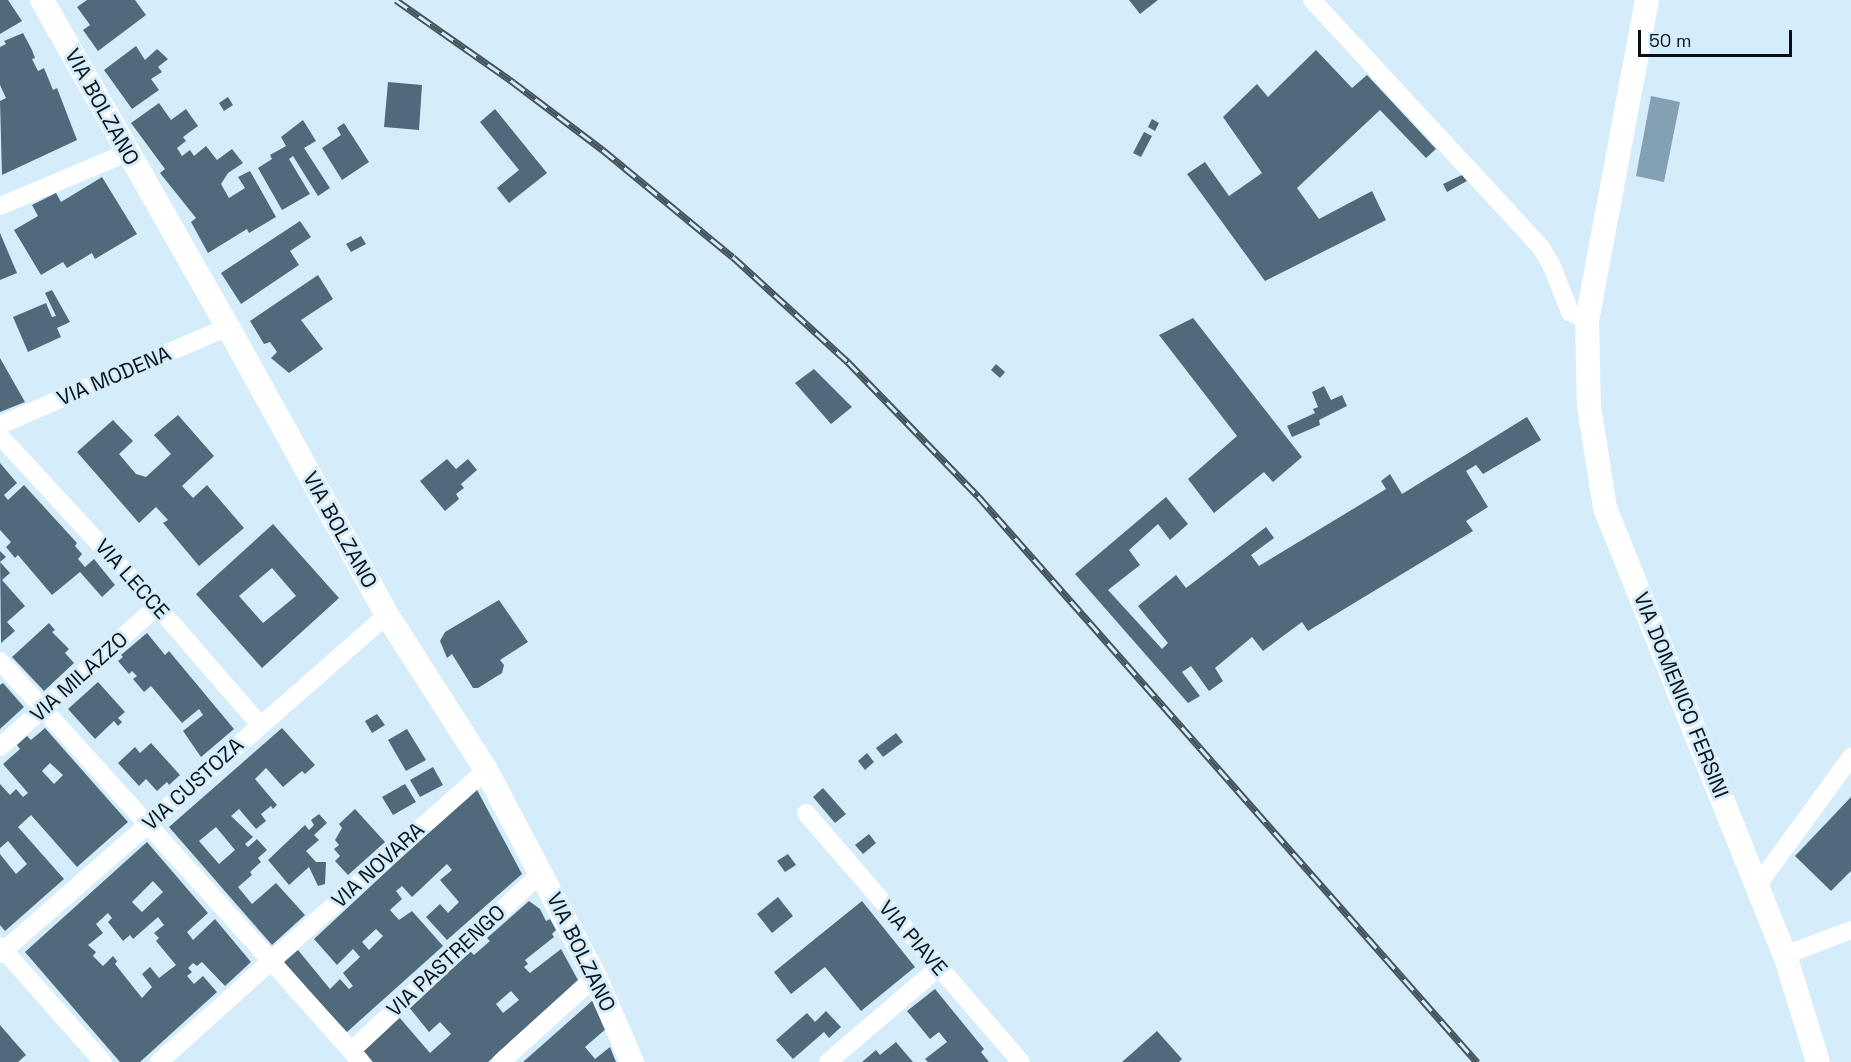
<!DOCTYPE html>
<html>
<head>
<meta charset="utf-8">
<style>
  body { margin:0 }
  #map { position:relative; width:1851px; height:1062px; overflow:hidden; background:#d5ecfb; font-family:"Space Grotesk",sans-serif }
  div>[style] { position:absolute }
  .water>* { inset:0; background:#84a0b3 }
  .building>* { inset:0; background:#506a7b }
  .street>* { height:18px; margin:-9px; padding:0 9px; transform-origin:9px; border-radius:9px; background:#fff }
  .secondary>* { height:24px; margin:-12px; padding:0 12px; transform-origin:12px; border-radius:12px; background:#fff }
  .rail>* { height:7px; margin-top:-3.5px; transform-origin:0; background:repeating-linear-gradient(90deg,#d5ecfb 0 14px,#45535b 0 28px); box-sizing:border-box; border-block:2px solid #45535b }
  span { translate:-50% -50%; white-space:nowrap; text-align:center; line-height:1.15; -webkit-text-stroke:6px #d5ecfb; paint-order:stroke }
  .street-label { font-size:21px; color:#061016 }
  .scale { position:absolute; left:1638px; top:30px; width:154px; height:27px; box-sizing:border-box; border:3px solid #061016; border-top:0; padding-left:8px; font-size:18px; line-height:21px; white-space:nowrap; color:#061016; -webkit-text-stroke:4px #d5ecfb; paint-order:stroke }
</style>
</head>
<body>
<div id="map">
  <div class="water">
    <div style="clip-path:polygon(1651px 96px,1680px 102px,1664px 182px,1636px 176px)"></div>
  </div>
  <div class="building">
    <div style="clip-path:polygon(0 0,8px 0,22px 21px,0 34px)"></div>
    <div style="clip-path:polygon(87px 0,135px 0,146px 15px,98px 51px,83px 30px,90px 25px,77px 7px)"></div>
    <div style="clip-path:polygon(1129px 0,1158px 0,1140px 14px)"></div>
    <div style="clip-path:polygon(23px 33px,32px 50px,35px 58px,32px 59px,38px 71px,44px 68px,53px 90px,57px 88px,77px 140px,2px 175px,0 101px,6px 98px,0 85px,0 47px,6px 44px,4px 41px)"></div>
    <div style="clip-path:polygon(136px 46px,145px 60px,157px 49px,168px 59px,158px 67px,162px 72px,151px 79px,159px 90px,132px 109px,104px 70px)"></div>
    <div style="clip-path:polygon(1316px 50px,1352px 88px,1367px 75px,1436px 149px,1426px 158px,1380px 110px,1297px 188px,1319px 219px,1372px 191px,1386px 220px,1265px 281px,1187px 174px,1205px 162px,1229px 196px,1262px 173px,1223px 117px,1257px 84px,1268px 97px)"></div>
    <div style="clip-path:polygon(388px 82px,422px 85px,419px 130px,384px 127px)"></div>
    <div style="clip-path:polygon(228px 97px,233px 105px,224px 111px,219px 103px)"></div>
    <div style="clip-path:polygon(159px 103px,171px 120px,186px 109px,198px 126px,183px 137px,186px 141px,177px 148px,182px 156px,190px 150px,194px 156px,206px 146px,217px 160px,232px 149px,243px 163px,228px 173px,221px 184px,229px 198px,245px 188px,238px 177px,250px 171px,276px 217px,249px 233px,247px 229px,208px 253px,191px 222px,196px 218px,160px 173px,165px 169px,131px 123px)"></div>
    <div style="clip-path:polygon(495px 109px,547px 173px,509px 203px,497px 188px,519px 170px,480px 122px)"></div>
    <div style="clip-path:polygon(1152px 119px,1159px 123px,1155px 131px,1148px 127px)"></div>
    <div style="clip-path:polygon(303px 120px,316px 141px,304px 148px,330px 188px,318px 196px,293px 156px,289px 159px,310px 194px,282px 210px,258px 168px,272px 159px,270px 155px,286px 146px,281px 137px)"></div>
    <div style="clip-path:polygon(344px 123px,369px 162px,342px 180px,322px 148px,341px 135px,337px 128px)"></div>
    <div style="clip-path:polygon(1144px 132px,1152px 136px,1141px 157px,1133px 153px)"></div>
    <div style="clip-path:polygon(1462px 175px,1467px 181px,1447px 192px,1443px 184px)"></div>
    <div style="clip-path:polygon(102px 177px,137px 234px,95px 259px,92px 253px,67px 268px,63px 262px,41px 275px,14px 230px,38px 216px,32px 205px,56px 193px,61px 202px)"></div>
    <div style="clip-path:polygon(300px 221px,311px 237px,290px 251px,299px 265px,241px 304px,221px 273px)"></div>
    <div style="clip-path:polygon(0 233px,17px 273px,0 280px)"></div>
    <div style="clip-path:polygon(361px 236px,366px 244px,351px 252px,346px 244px)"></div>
    <div style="clip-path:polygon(318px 275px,333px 299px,301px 320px,323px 349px,289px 373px,271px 358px,277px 352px,270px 342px,264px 344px,250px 321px)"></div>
    <div style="clip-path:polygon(52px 290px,70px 322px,57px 328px,61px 337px,28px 352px,13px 317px,46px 303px,52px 317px,56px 316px,45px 293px)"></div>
    <div style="clip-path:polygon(1193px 318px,1302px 457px,1273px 482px,1264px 472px,1214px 513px,1188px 479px,1237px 436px,1159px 335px)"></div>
    <div style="clip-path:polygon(0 358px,25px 402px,0 412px)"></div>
    <div style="clip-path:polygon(996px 364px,1005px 372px,1000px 378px,991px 370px)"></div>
    <div style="clip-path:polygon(814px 369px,852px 407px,831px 424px,795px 383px)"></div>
    <div style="clip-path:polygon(1324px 386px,1331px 400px,1342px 395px,1347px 406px,1319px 420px,1320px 425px,1292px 437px,1287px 426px,1315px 413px,1313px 409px,1318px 407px,1312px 392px)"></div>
    <div style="clip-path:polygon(178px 415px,214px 456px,182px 486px,193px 498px,207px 485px,244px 528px,199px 566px,163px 523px,168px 520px,156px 507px,139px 523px,77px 452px,113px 420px,133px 441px,119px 454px,136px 474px,146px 477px,171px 454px,154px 435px)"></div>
    <div style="clip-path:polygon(1527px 417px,1541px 440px,1483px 474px,1476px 465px,1466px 471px,1488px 507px,1466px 521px,1473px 531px,1308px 631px,1302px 622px,1263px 651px,1252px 637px,1215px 668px,1223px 681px,1209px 691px,1191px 666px,1182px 672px,1200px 696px,1188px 703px,1075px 574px,1166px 497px,1188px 524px,1170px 540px,1158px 524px,1129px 550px,1140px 565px,1108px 590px,1162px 649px,1168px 643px,1138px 606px,1176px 575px,1186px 588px,1266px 527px,1274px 538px,1251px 555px,1259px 566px,1386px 489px,1381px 481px,1390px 474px,1402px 494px)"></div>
    <div style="clip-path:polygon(447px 459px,456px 469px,468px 459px,477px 470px,461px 484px,464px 488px,456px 494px,459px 499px,445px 511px,420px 481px)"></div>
    <div style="clip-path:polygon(0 463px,17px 483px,4px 495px,8px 500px,24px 485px,77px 543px,75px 546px,82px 554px,78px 559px,85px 567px,94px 559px,115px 585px,102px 597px,80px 572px,52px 595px,18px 555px,15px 558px,6px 547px,11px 542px,0 530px)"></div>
    <div style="clip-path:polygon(evenodd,273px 524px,339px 598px,262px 668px,196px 594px,273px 524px,272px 568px,296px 596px,263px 623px,239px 596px,272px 568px)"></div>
    <div style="clip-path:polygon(0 551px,6px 557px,0 562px,10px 573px,2px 580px,25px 606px,7px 622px,15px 631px,1px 643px)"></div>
    <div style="clip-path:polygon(499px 600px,528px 642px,500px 660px,504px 665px,502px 673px,478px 688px,473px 688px,452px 654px,447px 658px,440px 641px,445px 632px)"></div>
    <div style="clip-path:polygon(49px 623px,55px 630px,52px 632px,69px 649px,65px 653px,74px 663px,44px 691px,12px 657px)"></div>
    <div style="clip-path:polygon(147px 633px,165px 655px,169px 651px,234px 729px,201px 757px,183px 731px,203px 715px,199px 709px,182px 723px,151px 686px,144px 692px,133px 679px,137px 676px,132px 671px,129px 674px,118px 661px,123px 657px,121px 655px)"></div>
    <div style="clip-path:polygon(98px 682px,125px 712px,118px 718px,122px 722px,118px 726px,114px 721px,95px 739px,68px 709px)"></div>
    <div style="clip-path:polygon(3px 683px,24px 707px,0 729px,0 685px)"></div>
    <div style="clip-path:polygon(377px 714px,385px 725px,372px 733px,365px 721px)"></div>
    <div style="clip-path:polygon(evenodd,45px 728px,128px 822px,77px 867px,31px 815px,18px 827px,64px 879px,5px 931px,0 925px,0 854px,16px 874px,27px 864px,8px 841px,0 848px,0 784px,10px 795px,16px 789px,23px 797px,28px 793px,3px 764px,20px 749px,17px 745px,27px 736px,31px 740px,45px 728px,50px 763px,63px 775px,54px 784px,42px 771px,50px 763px)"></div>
    <div style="clip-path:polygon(evenodd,282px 728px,315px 765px,305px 774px,302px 771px,283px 787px,266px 768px,255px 779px,277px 805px,273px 809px,271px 806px,261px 814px,266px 821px,256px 829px,239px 809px,231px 816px,253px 837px,245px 844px,248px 847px,257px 839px,267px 850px,258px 858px,261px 862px,250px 872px,252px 875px,238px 887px,252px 904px,276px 883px,305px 915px,272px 945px,169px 827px,282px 728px,216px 827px,235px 850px,219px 864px,199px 841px,216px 827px)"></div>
    <div style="clip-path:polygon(407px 729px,426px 760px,406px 771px,388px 740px)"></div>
    <div style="clip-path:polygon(896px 733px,903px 742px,883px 757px,876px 748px)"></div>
    <div style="clip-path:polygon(151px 743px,180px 775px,169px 785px,167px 782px,157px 791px,146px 779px,139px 786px,118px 763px,135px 747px,140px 753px)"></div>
    <div style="clip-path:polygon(867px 753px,874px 762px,865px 770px,858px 761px)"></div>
    <div style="clip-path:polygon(433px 767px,443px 785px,420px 797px,410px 780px)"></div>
    <div style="clip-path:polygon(405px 784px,416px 802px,393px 815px,382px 797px)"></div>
    <div style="clip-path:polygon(evenodd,476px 788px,522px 874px,447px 940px,426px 917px,440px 904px,448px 913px,459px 902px,440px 880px,452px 870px,447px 864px,412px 897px,402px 886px,396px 891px,402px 899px,390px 910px,399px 920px,412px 911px,443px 946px,347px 1032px,283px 963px,298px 950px,330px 989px,340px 979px,349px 989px,353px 986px,343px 973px,360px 957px,353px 949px,337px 965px,314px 939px,476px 788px,376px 929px,383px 936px,369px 950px,362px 942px,376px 929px)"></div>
    <div style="clip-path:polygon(823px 788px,846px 814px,835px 823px,813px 797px)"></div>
    <div style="clip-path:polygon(1851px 797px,1851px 871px,1831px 891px,1795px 856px)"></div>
    <div style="clip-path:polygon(355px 809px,385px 842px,348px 875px,335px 861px,340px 856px,334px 849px,339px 845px,335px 840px,342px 828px,339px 824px)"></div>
    <div style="clip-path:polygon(319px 814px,327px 823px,314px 835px,319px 840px,306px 851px,316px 862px,326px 862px,325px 884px,318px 886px,309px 867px,289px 885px,268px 860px,305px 825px,309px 830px,314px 825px,311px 820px)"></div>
    <div style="clip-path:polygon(869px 834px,876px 843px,863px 854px,855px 845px)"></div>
    <div style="clip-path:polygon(evenodd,147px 842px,208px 913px,187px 932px,193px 940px,215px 919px,251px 962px,225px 986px,202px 962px,197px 966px,193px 963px,188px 968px,192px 972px,187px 976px,194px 984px,203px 976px,217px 992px,140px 1062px,120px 1062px,25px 952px,147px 842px,153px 881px,163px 892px,142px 912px,132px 902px,153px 881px,147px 842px,108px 913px,112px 918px,108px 922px,123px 941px,130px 935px,133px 939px,158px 917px,164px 925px,154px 933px,159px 938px,156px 941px,176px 965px,159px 978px,150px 967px,142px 974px,152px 987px,142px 998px,115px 964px,117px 961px,113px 956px,103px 966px,93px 956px,96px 952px,88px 945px,103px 933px,96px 924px,108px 913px)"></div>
    <div style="clip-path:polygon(788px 854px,796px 865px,785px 872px,777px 861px)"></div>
    <div style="clip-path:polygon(778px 897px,793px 916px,772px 933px,757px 914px)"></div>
    <div style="clip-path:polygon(evenodd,529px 901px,540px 909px,546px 921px,550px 919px,556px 930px,552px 934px,554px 937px,525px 960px,528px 964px,524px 967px,530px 973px,561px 949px,578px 980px,488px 1062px,373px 1062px,362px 1049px,399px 1017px,430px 1053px,451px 1034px,440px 1022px,429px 1032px,408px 1006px,470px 951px,474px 955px,490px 941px,487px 938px,529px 901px,511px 991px,519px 1000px,503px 1013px,496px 1004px,511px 991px)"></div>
    <div style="clip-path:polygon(862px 901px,915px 967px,861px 1011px,825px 967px,791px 994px,774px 972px)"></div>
    <div style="clip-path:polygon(935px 989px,984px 1049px,981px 1052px,989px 1062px,928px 1062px,925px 1059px,947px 1042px,939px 1032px,930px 1039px,907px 1011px)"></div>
    <div style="clip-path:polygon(592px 1001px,596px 1003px,607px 1028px,585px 1047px,595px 1059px,610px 1047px,616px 1062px,523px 1062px)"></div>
    <div style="clip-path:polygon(826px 1011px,841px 1027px,829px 1038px,824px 1032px,793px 1059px,776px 1040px,807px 1013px,815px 1022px)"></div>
    <div style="clip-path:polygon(0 1025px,26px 1055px,18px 1062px,0 1062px)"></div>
    <div style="clip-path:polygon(1157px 1031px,1182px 1059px,1179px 1062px,1122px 1062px)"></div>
    <div style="clip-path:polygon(896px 1042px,913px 1062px,862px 1062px,876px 1050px,880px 1055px)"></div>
  </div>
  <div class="street">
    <div style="left:1312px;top:0;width:335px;rotate:47.2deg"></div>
    <div style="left:1540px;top:246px;width:21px;rotate:59deg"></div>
    <div style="left:1551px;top:264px;width:52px;rotate:68.4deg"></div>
    <div style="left:1570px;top:312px;width:19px;rotate:25deg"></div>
    <div style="left:0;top:206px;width:138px;rotate:-22.7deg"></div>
    <div style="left:0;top:425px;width:248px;rotate:-23.3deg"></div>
    <div style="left:0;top:436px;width:231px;rotate:47.3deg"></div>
    <div style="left:157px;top:606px;width:157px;rotate:49.1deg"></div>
    <div style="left:0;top:661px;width:404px;rotate:47.9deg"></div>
    <div style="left:271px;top:961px;width:288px;rotate:-41.6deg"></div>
    <div style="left:0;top:747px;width:211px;rotate:-41.9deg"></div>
    <div style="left:806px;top:813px;width:329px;rotate:49.2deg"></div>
    <div style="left:1757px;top:886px;width:160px;rotate:-53.9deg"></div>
    <div style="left:0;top:946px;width:155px;rotate:48.4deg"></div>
    <div style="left:0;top:954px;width:514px;rotate:-41.22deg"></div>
    <div style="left:1785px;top:955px;width:71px;rotate:-20.7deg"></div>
    <div style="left:351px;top:1051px;width:262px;rotate:-43.1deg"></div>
    <div style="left:159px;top:1062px;width:151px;rotate:-42deg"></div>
    <div style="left:271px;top:961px;width:135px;rotate:48.3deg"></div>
    <div style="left:501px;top:1062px;width:127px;rotate:-42.1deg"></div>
    <div style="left:828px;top:1062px;width:145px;rotate:-40.5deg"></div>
  </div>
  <div class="secondary">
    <div style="left:42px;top:0;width:376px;rotate:60.4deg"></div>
    <div style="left:228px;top:327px;width:329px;rotate:61.1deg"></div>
    <div style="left:387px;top:615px;width:184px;rotate:57.4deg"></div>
    <div style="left:486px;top:770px;width:234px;rotate:62.2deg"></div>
    <div style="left:595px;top:977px;width:93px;rotate:66.5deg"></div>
    <div style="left:1647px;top:0;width:326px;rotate:100.6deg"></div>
    <div style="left:1587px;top:320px;width:86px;rotate:88.7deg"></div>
    <div style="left:1589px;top:406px;width:103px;rotate:81.1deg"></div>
    <div style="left:1605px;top:508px;width:482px;rotate:68.1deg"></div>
    <div style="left:1785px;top:955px;width:112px;rotate:72.9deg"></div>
  </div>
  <div class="rail">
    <div style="left:396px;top:0;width:143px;rotate:35deg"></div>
    <div style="left:513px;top:82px;width:113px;rotate:37.1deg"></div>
    <div style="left:603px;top:150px;width:168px;rotate:39.5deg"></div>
    <div style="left:733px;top:257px;width:156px;rotate:42.4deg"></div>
    <div style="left:848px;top:362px;width:187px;rotate:45.9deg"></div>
    <div style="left:978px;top:496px;width:755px;rotate:48.6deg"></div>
  </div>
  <div class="street-label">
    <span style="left:102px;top:107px;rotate:61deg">VIA BOLZANO</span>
    <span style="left:114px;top:376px;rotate:-23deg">VIA MODENA</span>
    <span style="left:340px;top:530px;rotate:61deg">VIA BOLZANO</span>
    <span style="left:132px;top:579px;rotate:48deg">VIA LECCE</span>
    <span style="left:79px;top:677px;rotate:-42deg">VIA MILAZZO</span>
    <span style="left:1681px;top:695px;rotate:68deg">VIA DOMENICO FERSINI</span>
    <span style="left:193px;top:784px;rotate:-42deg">VIA CUSTOZA</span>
    <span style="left:378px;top:865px;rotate:-42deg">VIA NOVARA</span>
    <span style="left:913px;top:938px;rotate:49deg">VIA PIAVE</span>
    <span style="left:581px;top:952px;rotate:64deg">VIA BOLZANO</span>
    <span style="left:446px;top:961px;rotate:-43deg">VIA PASTRENGO</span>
  </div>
  <div class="scale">50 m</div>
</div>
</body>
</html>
